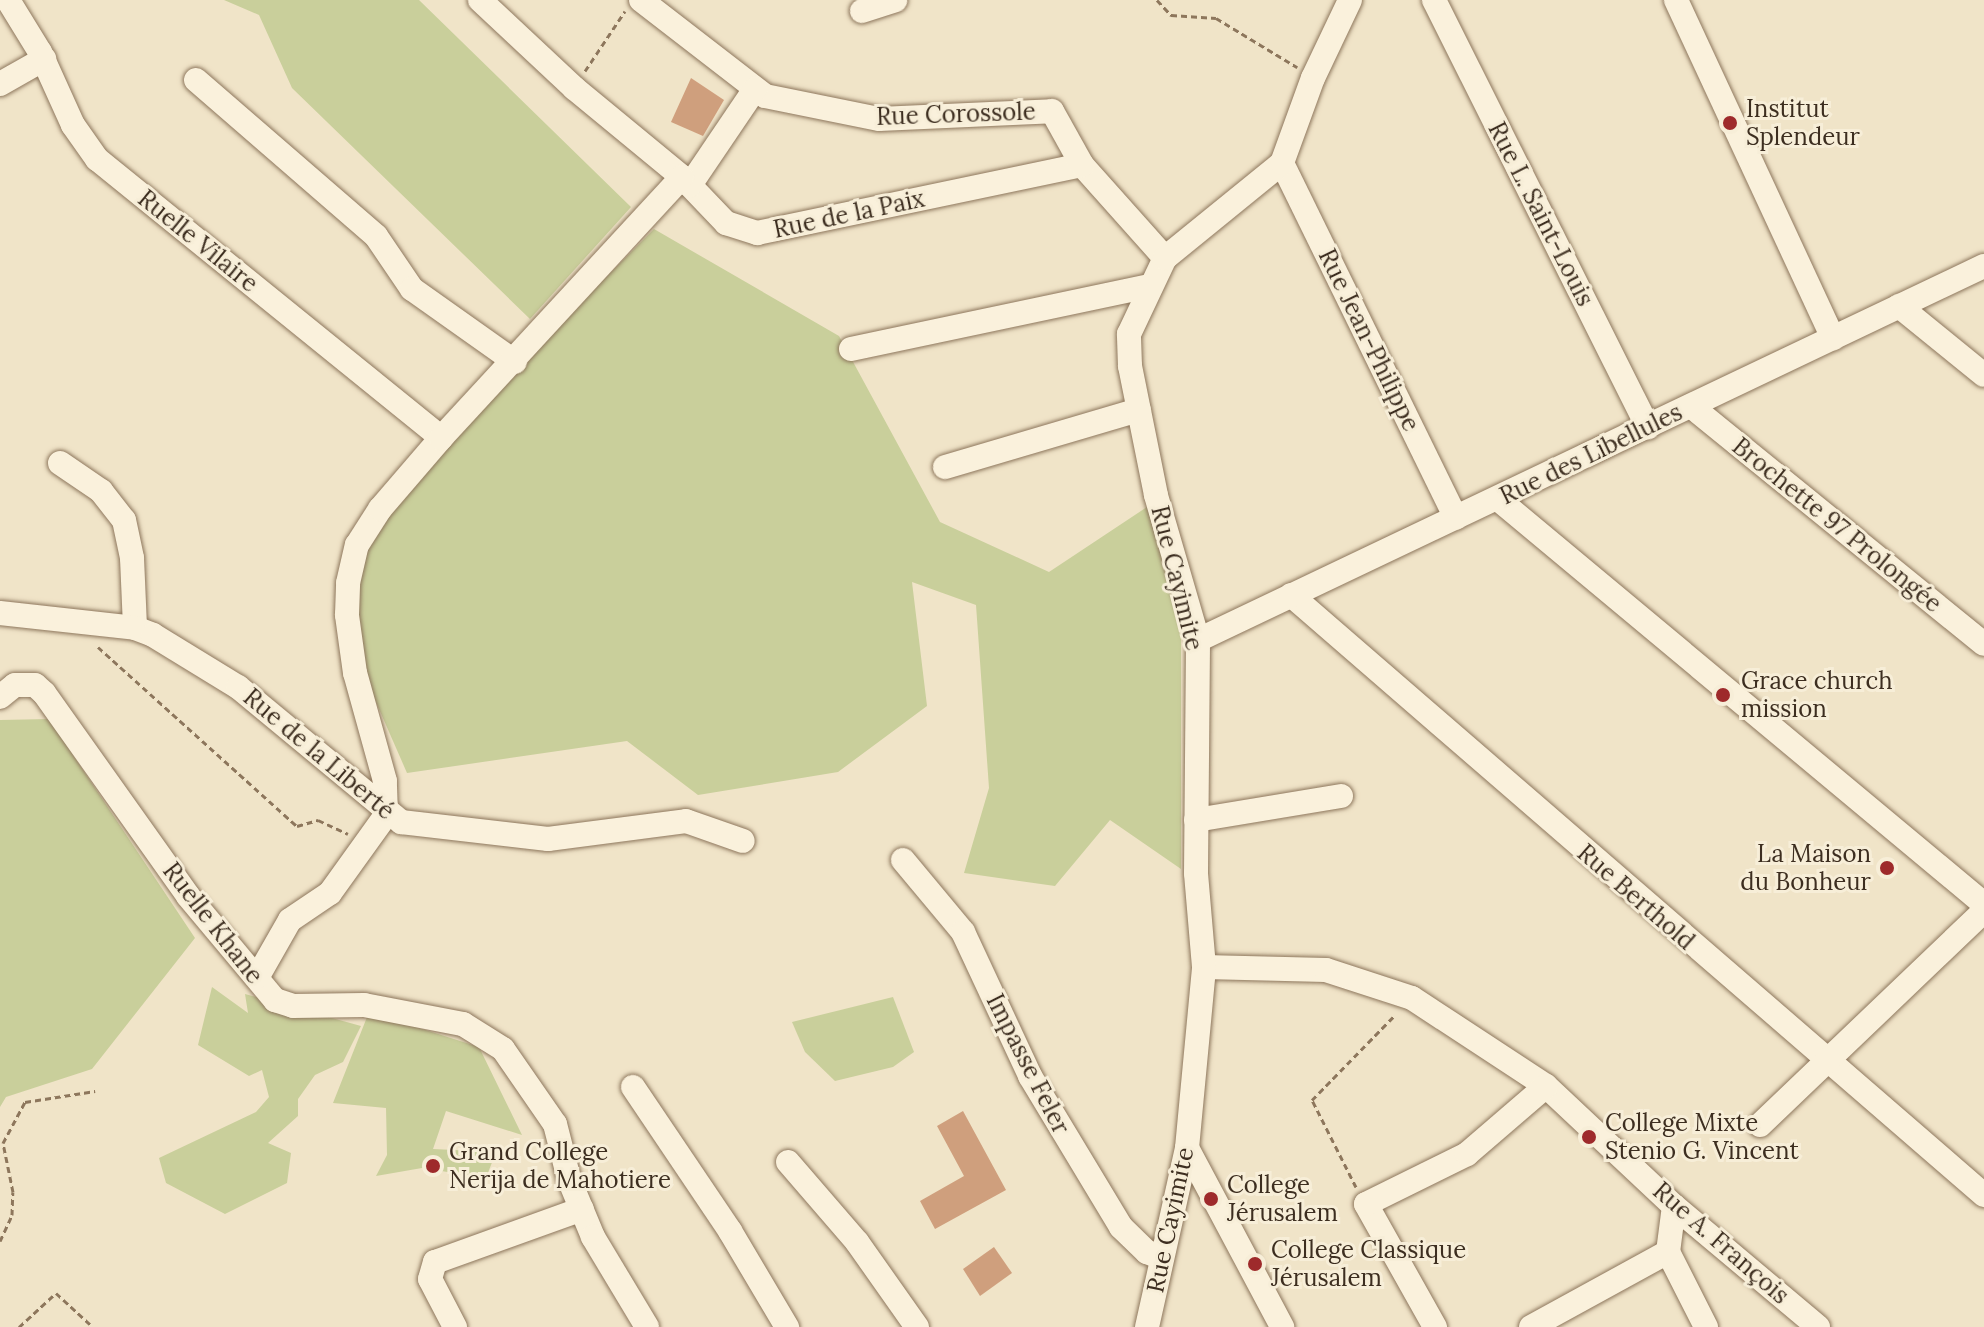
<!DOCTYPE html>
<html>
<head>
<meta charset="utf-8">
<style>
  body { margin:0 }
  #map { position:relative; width:1984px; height:1327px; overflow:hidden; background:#f0e4c8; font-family:Lora,serif }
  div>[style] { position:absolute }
  .green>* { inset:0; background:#c9cf9b }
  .building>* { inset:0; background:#cf9f7d }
  .path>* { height:3px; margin-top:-1.5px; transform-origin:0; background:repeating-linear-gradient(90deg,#8d765c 0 6px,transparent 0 10px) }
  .roads { filter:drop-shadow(0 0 2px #8d765c) drop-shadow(0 0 2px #8d765c) }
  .minor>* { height:24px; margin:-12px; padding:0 12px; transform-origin:12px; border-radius:12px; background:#faf1dc }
  .dots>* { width:22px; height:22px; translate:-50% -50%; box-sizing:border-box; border:4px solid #f7eed8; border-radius:50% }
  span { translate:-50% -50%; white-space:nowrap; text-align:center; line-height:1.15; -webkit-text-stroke:6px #f7eed8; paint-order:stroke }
  .poi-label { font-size:24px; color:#3d2e20 }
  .left { translate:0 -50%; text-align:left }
  .right { translate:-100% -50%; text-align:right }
  .street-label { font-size:24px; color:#3d2e20 }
</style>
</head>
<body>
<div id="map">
  <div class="green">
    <div style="clip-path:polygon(224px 0,419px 0,631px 207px,530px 319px,292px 88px,259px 15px)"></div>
    <div style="clip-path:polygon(654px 229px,839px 336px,940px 522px,1049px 572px,1153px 503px,1181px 632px,1181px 869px,1110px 820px,1055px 886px,964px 873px,989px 788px,976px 605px,912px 582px,927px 706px,838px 772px,698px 795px,627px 741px,407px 773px,358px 661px,350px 534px)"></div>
    <div style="clip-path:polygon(49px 719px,195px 938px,92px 1069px,6px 1097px,0 1107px,0 720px)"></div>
    <div style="clip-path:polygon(212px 987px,248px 1013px,245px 994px,361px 1026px,343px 1062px,315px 1075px,298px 1099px,298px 1116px,268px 1143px,291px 1153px,287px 1183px,225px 1214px,166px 1183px,159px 1158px,256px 1112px,269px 1097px,262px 1070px,249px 1076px,198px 1045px)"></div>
    <div style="clip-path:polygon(893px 997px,914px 1052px,893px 1067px,835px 1081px,805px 1052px,792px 1022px)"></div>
    <div style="clip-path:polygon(369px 1012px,479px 1047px,522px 1135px,446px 1111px,433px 1149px,496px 1152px,486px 1178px,422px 1168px,376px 1176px,387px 1155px,386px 1108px,333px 1103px)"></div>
  </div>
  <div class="building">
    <div style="clip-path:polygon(691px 78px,724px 100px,703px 136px,671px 122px)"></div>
    <div style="clip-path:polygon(963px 1111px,1006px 1190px,935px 1229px,920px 1201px,964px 1176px,937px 1126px)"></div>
    <div style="clip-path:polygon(994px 1247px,1012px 1273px,980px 1296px,963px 1269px)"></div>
  </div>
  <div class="path">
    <div style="left:1157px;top:0;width:21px;rotate:47deg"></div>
    <div style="left:1171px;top:15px;width:45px;rotate:3.8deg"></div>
    <div style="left:1216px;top:18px;width:95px;rotate:31.2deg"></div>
    <div style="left:585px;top:71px;width:72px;rotate:-56.3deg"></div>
    <div style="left:98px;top:647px;width:268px;rotate:42deg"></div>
    <div style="left:297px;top:826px;width:22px;rotate:-16deg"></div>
    <div style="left:318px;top:820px;width:33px;rotate:25deg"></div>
    <div style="left:1356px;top:1187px;width:97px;rotate:-116.8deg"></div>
    <div style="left:1312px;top:1100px;width:119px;rotate:-45.7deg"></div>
    <div style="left:0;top:1241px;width:29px;rotate:-65deg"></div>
    <div style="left:12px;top:1215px;width:23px;rotate:-88deg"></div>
    <div style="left:13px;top:1192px;width:50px;rotate:-101.5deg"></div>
    <div style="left:3px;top:1143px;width:47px;rotate:-61.8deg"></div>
    <div style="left:25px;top:1102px;width:71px;rotate:-8.9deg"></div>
    <div style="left:19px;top:1327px;width:50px;rotate:-42.6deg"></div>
    <div style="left:56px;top:1293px;width:50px;rotate:42.6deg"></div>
  </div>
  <div class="roads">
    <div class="minor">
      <div style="left:8px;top:0;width:61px;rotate:58.4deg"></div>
      <div style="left:40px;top:52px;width:80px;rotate:65.7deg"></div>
      <div style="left:73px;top:125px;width:42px;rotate:54.8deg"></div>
      <div style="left:97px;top:159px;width:443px;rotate:39deg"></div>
      <div style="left:480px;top:0;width:129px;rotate:43.1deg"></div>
      <div style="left:574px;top:88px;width:140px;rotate:39.5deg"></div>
      <div style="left:682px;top:177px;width:64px;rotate:46.3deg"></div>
      <div style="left:726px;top:223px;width:33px;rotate:18deg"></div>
      <div style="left:757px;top:233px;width:332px;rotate:-11.8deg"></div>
      <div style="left:1082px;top:165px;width:125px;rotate:48.3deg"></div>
      <div style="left:641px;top:0;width:157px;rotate:37.7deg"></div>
      <div style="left:765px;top:96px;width:116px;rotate:11.4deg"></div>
      <div style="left:879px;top:119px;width:173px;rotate:-2.6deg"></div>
      <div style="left:1052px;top:111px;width:62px;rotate:60.9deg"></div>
      <div style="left:1434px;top:0;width:478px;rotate:63.4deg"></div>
      <div style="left:1676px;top:0;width:373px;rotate:65.1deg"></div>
      <div style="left:862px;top:11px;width:35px;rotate:-18deg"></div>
      <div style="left:196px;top:80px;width:238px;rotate:40.9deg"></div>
      <div style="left:376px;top:236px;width:64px;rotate:55.8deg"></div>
      <div style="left:412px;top:289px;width:126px;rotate:35.3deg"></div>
      <div style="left:0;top:84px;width:51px;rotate:-29.6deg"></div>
      <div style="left:1282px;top:163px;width:395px;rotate:63.9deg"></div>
      <div style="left:690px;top:185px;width:116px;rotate:-55.9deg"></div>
      <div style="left:1899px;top:306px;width:109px;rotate:39.1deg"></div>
      <div style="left:851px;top:349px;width:305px;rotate:-11.9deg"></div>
      <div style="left:1691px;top:406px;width:377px;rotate:39.1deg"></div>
      <div style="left:60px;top:463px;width:50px;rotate:34.3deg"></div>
      <div style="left:101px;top:491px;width:37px;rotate:52deg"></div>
      <div style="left:124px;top:520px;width:39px;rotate:78deg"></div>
      <div style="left:132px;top:558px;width:70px;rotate:87.5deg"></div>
      <div style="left:945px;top:467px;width:202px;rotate:-16.4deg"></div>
      <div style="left:1498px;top:499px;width:633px;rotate:39.81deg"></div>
      <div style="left:1291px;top:595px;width:917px;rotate:40.89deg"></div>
      <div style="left:0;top:613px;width:136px;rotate:6.3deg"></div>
      <div style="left:135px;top:628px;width:19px;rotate:21deg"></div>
      <div style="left:153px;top:635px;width:100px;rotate:31.5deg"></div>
      <div style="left:238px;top:687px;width:212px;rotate:39.6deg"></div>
      <div style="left:401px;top:822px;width:148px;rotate:6.6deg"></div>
      <div style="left:548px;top:839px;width:139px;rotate:-7.4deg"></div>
      <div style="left:686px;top:821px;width:60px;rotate:19.3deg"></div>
      <div style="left:1198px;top:640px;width:870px;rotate:-25.45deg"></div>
      <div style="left:0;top:697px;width:19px;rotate:-39deg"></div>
      <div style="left:15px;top:685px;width:20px"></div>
      <div style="left:35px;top:685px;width:12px;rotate:42deg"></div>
      <div style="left:44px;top:693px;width:249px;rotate:54.6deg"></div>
      <div style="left:188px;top:896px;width:136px;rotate:50.1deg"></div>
      <div style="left:275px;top:1000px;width:19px;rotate:18deg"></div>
      <div style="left:293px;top:1006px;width:71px;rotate:-0.8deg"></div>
      <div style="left:364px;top:1005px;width:101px;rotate:10.9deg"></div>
      <div style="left:463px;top:1024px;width:47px;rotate:32deg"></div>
      <div style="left:503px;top:1049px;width:91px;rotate:55.3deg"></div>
      <div style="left:555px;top:1124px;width:57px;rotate:75.7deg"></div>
      <div style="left:569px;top:1179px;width:63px;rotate:67.5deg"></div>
      <div style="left:593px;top:1237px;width:105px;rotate:59deg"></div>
      <div style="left:1196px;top:820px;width:147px;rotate:-9.4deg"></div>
      <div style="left:903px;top:860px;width:94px;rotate:50.2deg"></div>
      <div style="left:963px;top:932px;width:159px;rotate:65deg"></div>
      <div style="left:1030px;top:1076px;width:176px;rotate:58.9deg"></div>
      <div style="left:1121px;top:1227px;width:36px;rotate:44deg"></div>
      <div style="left:1147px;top:1252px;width:16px;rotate:22deg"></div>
      <div style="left:1204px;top:967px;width:122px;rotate:1.4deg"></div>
      <div style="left:1326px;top:970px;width:90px;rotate:18deg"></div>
      <div style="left:1412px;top:998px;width:160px;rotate:33.3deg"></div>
      <div style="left:1546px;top:1086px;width:175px;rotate:43.2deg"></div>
      <div style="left:1674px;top:1206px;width:188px;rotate:40deg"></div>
      <div style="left:258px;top:976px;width:64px;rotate:-60.3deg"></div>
      <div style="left:290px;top:920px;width:48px;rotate:-34deg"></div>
      <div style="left:330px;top:893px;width:96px;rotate:-54.3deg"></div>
      <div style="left:386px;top:815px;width:34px;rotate:-92deg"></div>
      <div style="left:385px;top:781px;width:112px;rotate:-105.5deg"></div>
      <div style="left:355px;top:673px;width:59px;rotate:-97.9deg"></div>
      <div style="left:347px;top:615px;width:32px;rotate:-88deg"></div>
      <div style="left:348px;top:583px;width:39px;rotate:-77deg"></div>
      <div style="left:357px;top:545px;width:43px;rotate:-57.4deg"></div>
      <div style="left:380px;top:509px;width:94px;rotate:-49.3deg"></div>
      <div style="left:441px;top:438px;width:355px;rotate:-47.3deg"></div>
      <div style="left:633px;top:1087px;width:174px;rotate:56deg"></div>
      <div style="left:730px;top:1231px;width:112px;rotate:59.3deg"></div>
      <div style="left:1760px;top:1125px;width:310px;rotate:-43.7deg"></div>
      <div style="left:1187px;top:1148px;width:203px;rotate:62deg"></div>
      <div style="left:788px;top:1162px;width:106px;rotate:49.2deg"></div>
      <div style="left:857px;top:1242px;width:104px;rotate:54.8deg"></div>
      <div style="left:1674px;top:1206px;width:46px;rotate:97.4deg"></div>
      <div style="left:1668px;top:1252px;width:84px;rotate:63.1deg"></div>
      <div style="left:455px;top:1327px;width:54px;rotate:-117.5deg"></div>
      <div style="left:430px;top:1279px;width:18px;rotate:-74deg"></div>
      <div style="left:435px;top:1262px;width:156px;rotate:-19.8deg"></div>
      <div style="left:1147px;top:1327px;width:183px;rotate:-77.4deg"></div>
      <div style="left:1187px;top:1148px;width:182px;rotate:-84.6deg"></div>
      <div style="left:1204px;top:967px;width:94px;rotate:-94.9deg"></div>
      <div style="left:1196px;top:873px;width:233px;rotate:-89.5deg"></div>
      <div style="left:1198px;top:640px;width:151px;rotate:-106.2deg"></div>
      <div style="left:1156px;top:495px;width:132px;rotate:-101.4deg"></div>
      <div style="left:1130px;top:366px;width:32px;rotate:-92deg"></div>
      <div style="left:1129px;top:334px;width:84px;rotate:-64.7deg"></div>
      <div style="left:1165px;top:258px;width:151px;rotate:-39.1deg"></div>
      <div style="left:1282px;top:163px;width:90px;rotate:-70deg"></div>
      <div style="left:1313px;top:78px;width:86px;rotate:-64.6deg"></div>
      <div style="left:1435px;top:1327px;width:141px;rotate:-119.3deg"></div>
      <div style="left:1366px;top:1204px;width:113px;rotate:-26.3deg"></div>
      <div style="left:1467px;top:1154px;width:104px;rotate:-40.7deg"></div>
      <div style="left:1531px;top:1327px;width:156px;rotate:-28.7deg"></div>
    </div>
  </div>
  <div class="dots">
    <div style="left:1730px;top:123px;background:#9e2a2b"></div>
    <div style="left:1723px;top:695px;background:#9e2a2b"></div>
    <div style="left:1887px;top:868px;background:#9e2a2b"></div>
    <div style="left:1589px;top:1137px;background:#9e2a2b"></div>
    <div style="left:433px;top:1166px;background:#9e2a2b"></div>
    <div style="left:1211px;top:1199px;background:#9e2a2b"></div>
    <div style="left:1255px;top:1264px;background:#9e2a2b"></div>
  </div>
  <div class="poi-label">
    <span class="left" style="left:1746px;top:123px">Institut<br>Splendeur</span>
    <span class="left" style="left:1741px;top:695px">Grace church<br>mission</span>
    <span class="right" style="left:1871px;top:868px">La Maison<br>du Bonheur</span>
    <span class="left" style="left:1605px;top:1137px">College Mixte<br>Stenio G. Vincent</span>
    <span class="left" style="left:449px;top:1166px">Grand College<br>Nerija de Mahotiere</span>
    <span class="left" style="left:1227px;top:1199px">College<br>Jérusalem</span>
    <span class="left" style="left:1271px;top:1264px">College Classique<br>Jérusalem</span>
  </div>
  <div class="street-label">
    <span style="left:956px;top:114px;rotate:-2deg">Rue Corossole</span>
    <span style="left:849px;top:214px;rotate:-12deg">Rue de la Paix</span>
    <span style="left:1541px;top:214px;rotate:63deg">Rue L. Saint-Louis</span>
    <span style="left:198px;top:241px;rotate:39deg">Ruelle Vilaire</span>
    <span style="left:1369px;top:340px;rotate:64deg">Rue Jean-Philippe</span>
    <span style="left:1591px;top:454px;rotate:-26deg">Rue des Libellules</span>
    <span style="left:1837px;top:525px;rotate:39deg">Brochette 97 Prolongée</span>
    <span style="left:1177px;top:578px;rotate:76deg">Rue Cayimite</span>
    <span style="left:319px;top:754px;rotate:40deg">Rue de la Liberté</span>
    <span style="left:1636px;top:897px;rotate:41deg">Rue Berthold</span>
    <span style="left:213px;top:923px;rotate:52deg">Ruelle Khane</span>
    <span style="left:1028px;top:1064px;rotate:63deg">Impasse Feler</span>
    <span style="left:1170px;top:1220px;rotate:-78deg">Rue Cayimite</span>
    <span style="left:1721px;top:1243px;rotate:41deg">Rue A. François</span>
  </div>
</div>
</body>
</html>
